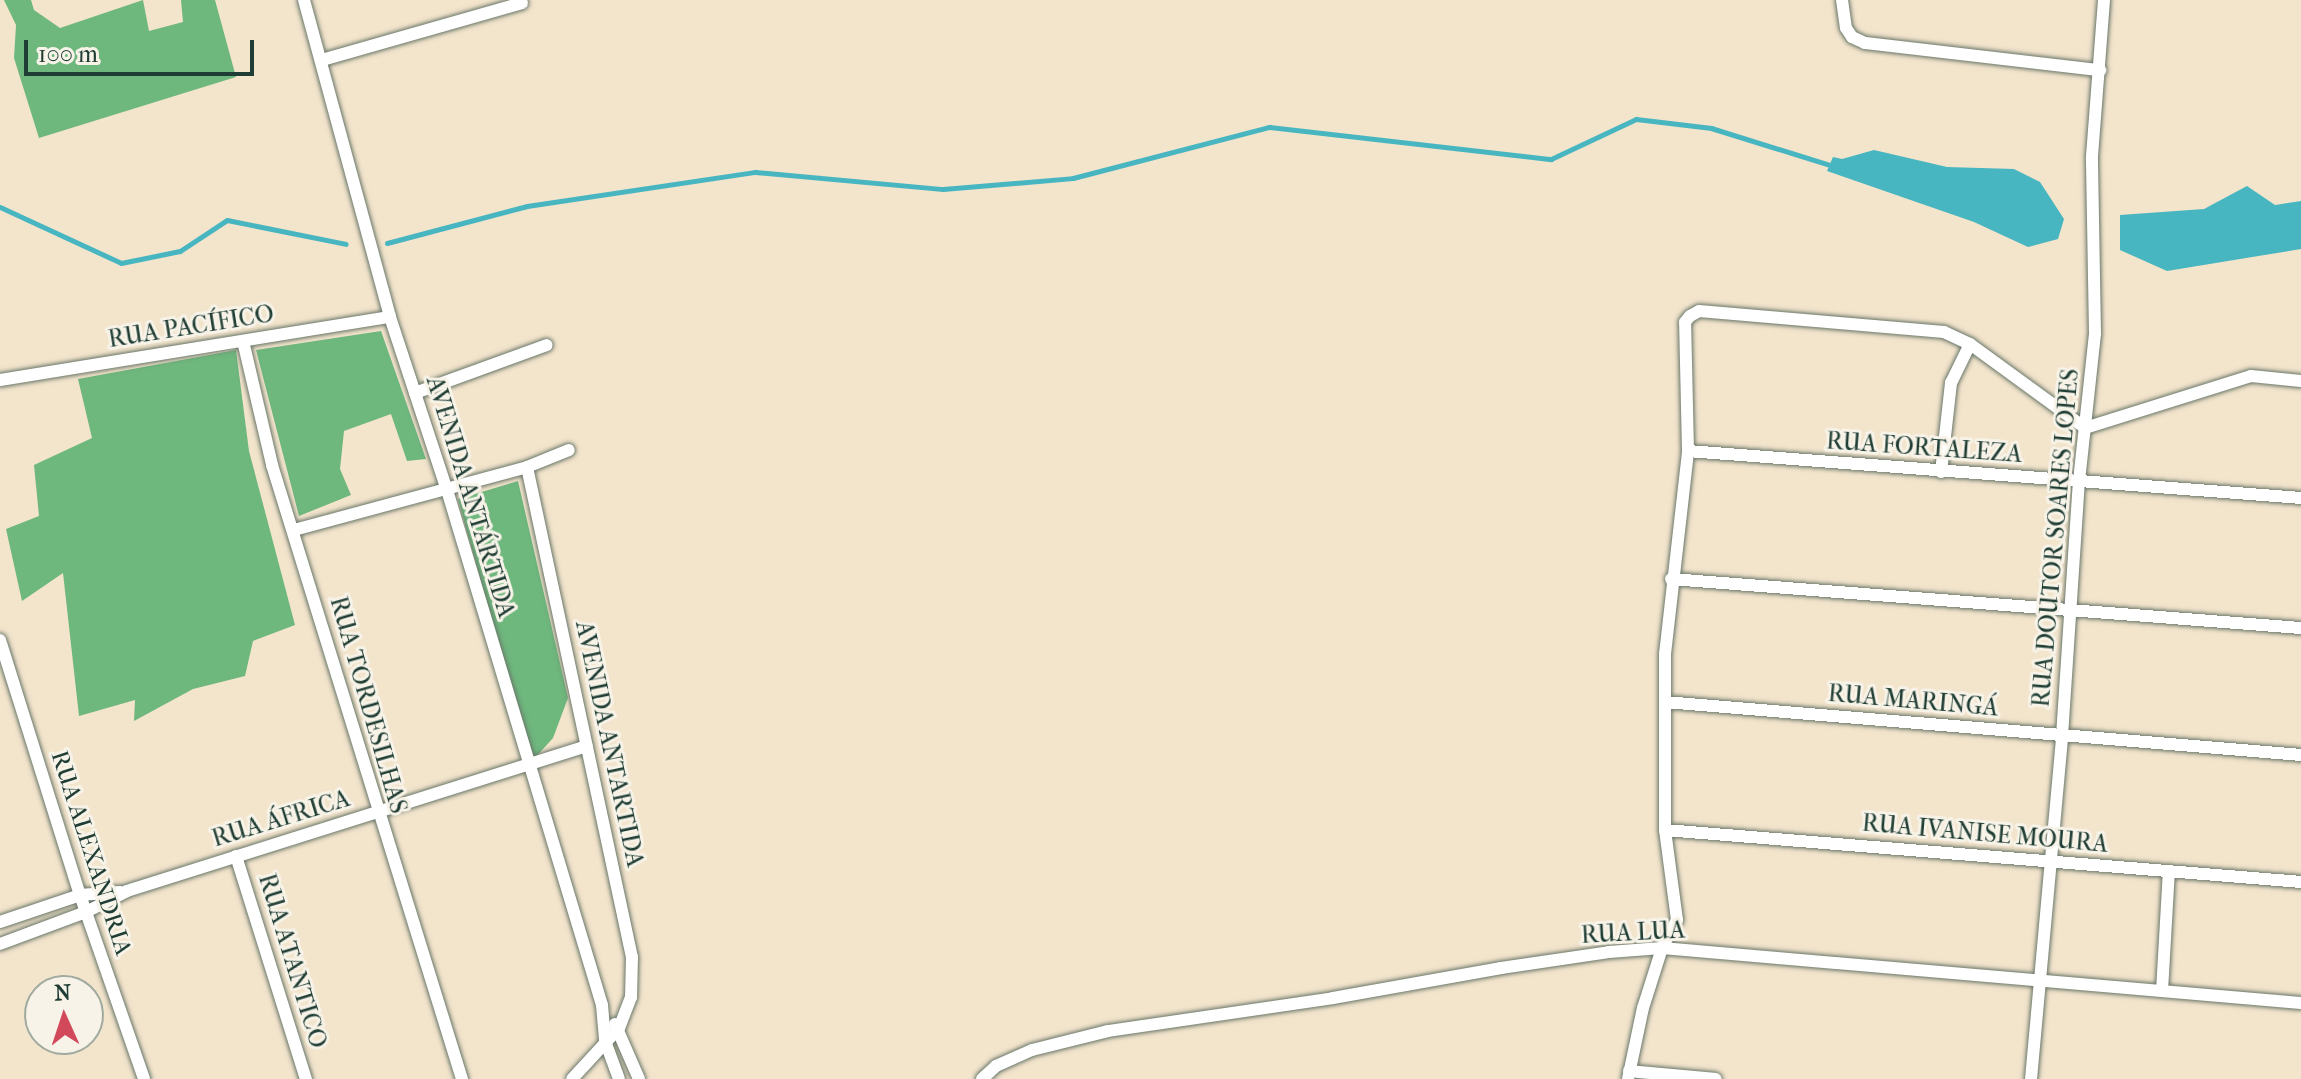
<!DOCTYPE html>
<html>
<head>
<meta charset="utf-8">
<style>
  body { margin:0 }
  #map { position:relative; width:2301px; height:1079px; overflow:hidden; background:#f3e4cc; font-family:"IM FELL French Canon",serif }
  div>[style] { position:absolute }
  .forest>* { inset:0; background:#6eb77d }
  .water>* { inset:0; background:#48b6c1 }
  .stream>* { height:5px; margin:-2.5px; padding:0 2.5px; transform-origin:2.5px; border-radius:2.5px; background:#48b6c1 }
  .roads { filter:drop-shadow(0 0 2px #697769) drop-shadow(0 0 2px #697769) }
  .street>* { height:12px; margin:-6px; padding:0 6px; transform-origin:6px; border-radius:6px; background:#fff }
  span { translate:-50% -50%; white-space:nowrap; text-align:center; line-height:1.15; -webkit-text-stroke:6px #f7f3e8; paint-order:stroke }
  .street-label { font-size:24px; color:#1f3d34 }
  .north { position:absolute; left:24px; top:975px; width:80px; height:80px; box-sizing:border-box; background:#f7f3e8; border:2px solid #a1aaa0; border-radius:50%; rotate:357deg; font-size:22px; font-weight:700; line-height:32px; text-align:center; color:#1f3d34 }
  .north::after { content:''; display:block; margin:auto; width:28px; height:36px; background:#d1495b; clip-path:polygon(50% 0,100% 100%,50% 72%,0 100%) }
  .scale { position:absolute; left:24px; top:40px; width:230px; height:36px; box-sizing:border-box; border:4px solid #1f3d34; border-top:0; padding-left:10px; font-size:24px; line-height:28px; white-space:nowrap; color:#1f3d34; -webkit-text-stroke:6px #f7f3e8; paint-order:stroke }
</style>
</head>
<body>
<div id="map">
  <div class="forest">
    <div style="clip-path:polygon(4px 0,31px 0,34px 10px,60px 28px,143px 0,149px 31px,183px 22px,181px 0,215px 0,236px 77px,39px 138px,14px 58px,16px 25px)"></div>
    <div style="clip-path:polygon(381px 331px,426px 459px,407px 461px,391px 414px,344px 431px,340px 469px,351px 495px,299px 516px,256px 350px)"></div>
    <div style="clip-path:polygon(236px 350px,249px 451px,295px 625px,253px 641px,245px 676px,193px 689px,134px 721px,135px 700px,79px 716px,63px 573px,22px 601px,6px 529px,39px 516px,34px 465px,92px 438px,78px 379px)"></div>
    <div style="clip-path:polygon(518px 481px,568px 698px,553px 738px,534px 759px,525px 739px,458px 499px)"></div>
  </div>
  <div class="water">
    <div style="clip-path:polygon(1874px 150px,1947px 167px,2014px 169px,2040px 182px,2064px 219px,2058px 239px,2028px 247px,1974px 222px,1827px 171px,1833px 157px,1842px 159px)"></div>
    <div style="clip-path:polygon(2247px 186px,2275px 205px,2301px 201px,2301px 249px,2167px 271px,2120px 250px,2120px 215px,2204px 209px)"></div>
  </div>
  <div class="stream">
    <div style="left:0;top:207px;width:133px;rotate:24.8deg"></div>
    <div style="left:121px;top:263px;width:60px;rotate:-11.5deg"></div>
    <div style="left:180px;top:251px;width:56px;rotate:-33.4deg"></div>
    <div style="left:227px;top:220px;width:121px;rotate:11.4deg"></div>
    <div style="left:387px;top:243px;width:145px;rotate:-14.8deg"></div>
    <div style="left:527px;top:206px;width:231px;rotate:-8.5deg"></div>
    <div style="left:755px;top:172px;width:189px;rotate:5.2deg"></div>
    <div style="left:943px;top:189px;width:130px;rotate:-4.8deg"></div>
    <div style="left:1073px;top:178px;width:203px;rotate:-14.6deg"></div>
    <div style="left:1269px;top:127px;width:284px;rotate:6.5deg"></div>
    <div style="left:1551px;top:159px;width:94px;rotate:-25.2deg"></div>
    <div style="left:1636px;top:119px;width:76px;rotate:6.8deg"></div>
    <div style="left:1711px;top:128px;width:125px;rotate:17.3deg"></div>
  </div>
  <div class="roads">
    <div class="street">
      <div style="left:304px;top:0;width:328px;rotate:74.8deg"></div>
      <div style="left:390px;top:317px;width:182px;rotate:71.8deg"></div>
      <div style="left:447px;top:490px;width:538px;rotate:73.25deg"></div>
      <div style="left:602px;top:1005px;width:36px;rotate:85deg"></div>
      <div style="left:605px;top:1041px;width:40px;rotate:69.8deg"></div>
      <div style="left:1842px;top:0;width:28px;rotate:82deg"></div>
      <div style="left:1846px;top:28px;width:11px;rotate:56deg"></div>
      <div style="left:1852px;top:37px;width:14px;rotate:25deg"></div>
      <div style="left:1865px;top:43px;width:237px;rotate:6.6deg"></div>
      <div style="left:322px;top:60px;width:208px;rotate:-15.9deg"></div>
      <div style="left:243px;top:341px;width:127px;rotate:76.8deg"></div>
      <div style="left:272px;top:465px;width:643px;rotate:72.81deg"></div>
      <div style="left:0;top:380px;width:395px;rotate:-9.2deg"></div>
      <div style="left:415px;top:393px;width:140px;rotate:-20deg"></div>
      <div style="left:1688px;top:451px;width:615px;rotate:4.38deg"></div>
      <div style="left:527px;top:467px;width:501px;rotate:77.91deg"></div>
      <div style="left:632px;top:957px;width:40px;rotate:91.4deg"></div>
      <div style="left:631px;top:997px;width:33px;rotate:111deg"></div>
      <div style="left:619px;top:1028px;width:69px;rotate:132.7deg"></div>
      <div style="left:1941px;top:472px;width:90px;rotate:-83.6deg"></div>
      <div style="left:1951px;top:383px;width:43px;rotate:-64deg"></div>
      <div style="left:294px;top:530px;width:241px;rotate:-15.1deg"></div>
      <div style="left:527px;top:467px;width:45px;rotate:-22deg"></div>
      <div style="left:1671px;top:579px;width:632px;rotate:4.45deg"></div>
      <div style="left:0;top:640px;width:267px;rotate:72.6deg"></div>
      <div style="left:80px;top:895px;width:195px;rotate:70.8deg"></div>
      <div style="left:1665px;top:702px;width:638px;rotate:4.76deg"></div>
      <div style="left:1665px;top:830px;width:638px;rotate:4.67deg"></div>
      <div style="left:236px;top:856px;width:234px;rotate:72.6deg"></div>
      <div style="left:0;top:922px;width:84px;rotate:-18.6deg"></div>
      <div style="left:80px;top:895px;width:40px;rotate:-4.3deg"></div>
      <div style="left:0;top:944px;width:92px;rotate:-20.4deg"></div>
      <div style="left:86px;top:912px;width:46px;rotate:-27.1deg"></div>
      <div style="left:127px;top:891px;width:482px;rotate:-17.5deg"></div>
      <div style="left:2162px;top:991px;width:120px;rotate:-86.7deg"></div>
      <div style="left:615px;top:1024px;width:60px;rotate:66.4deg"></div>
      <div style="left:1629px;top:1071px;width:87px;rotate:5.3deg"></div>
      <div style="left:982px;top:1079px;width:19px;rotate:-43deg"></div>
      <div style="left:996px;top:1066px;width:39px;rotate:-24deg"></div>
      <div style="left:1032px;top:1050px;width:78px;rotate:-14deg"></div>
      <div style="left:1108px;top:1031px;width:227px;rotate:-8.3deg"></div>
      <div style="left:1333px;top:998px;width:171px;rotate:-10.1deg"></div>
      <div style="left:1501px;top:968px;width:109px;rotate:-8.4deg"></div>
      <div style="left:1609px;top:952px;width:53px;rotate:-4.3deg"></div>
      <div style="left:1662px;top:948px;width:641px;rotate:4.92deg"></div>
      <div style="left:1628px;top:1079px;width:73px;rotate:-78.1deg"></div>
      <div style="left:1643px;top:1008px;width:63px;rotate:-72.4deg"></div>
      <div style="left:1662px;top:948px;width:32px;rotate:-62deg"></div>
      <div style="left:1677px;top:920px;width:91px;rotate:-97.6deg"></div>
      <div style="left:1665px;top:830px;width:176px;rotate:-90deg"></div>
      <div style="left:1665px;top:654px;width:204px;rotate:-83.5deg"></div>
      <div style="left:1688px;top:451px;width:129px;rotate:-91.3deg"></div>
      <div style="left:1685px;top:322px;width:8px;rotate:-50deg"></div>
      <div style="left:1690px;top:316px;width:10px;rotate:-29deg"></div>
      <div style="left:1699px;top:311px;width:246px;rotate:4.9deg"></div>
      <div style="left:1944px;top:332px;width:29px;rotate:25deg"></div>
      <div style="left:1970px;top:344px;width:142px;rotate:36.1deg"></div>
      <div style="left:2085px;top:428px;width:174px;rotate:-17.4deg"></div>
      <div style="left:2251px;top:376px;width:50px;rotate:5.7deg"></div>
      <div style="left:2031px;top:1079px;width:344px;rotate:-84.8deg"></div>
      <div style="left:2062px;top:736px;width:256px;rotate:-86.2deg"></div>
      <div style="left:2079px;top:481px;width:148px;rotate:-83.8deg"></div>
      <div style="left:2095px;top:334px;width:178px;rotate:-91deg"></div>
      <div style="left:2092px;top:156px;width:156px;rotate:-85.6deg"></div>
    </div>
  </div>
  <div class="street-label">
    <span style="left:191px;top:327px;rotate:-9deg">RUA PACÍFICO</span>
    <span style="left:1924px;top:448px;rotate:4deg">RUA FORTALEZA</span>
    <span style="left:470px;top:497px;rotate:73deg">AVENIDA ANTÁRTIDA</span>
    <span style="left:2056px;top:538px;rotate:-85deg">RUA DOUTOR SOARES LOPES</span>
    <span style="left:1913px;top:701px;rotate:5deg">RUA MARINGÁ</span>
    <span style="left:368px;top:705px;rotate:74deg">RUA TORDESILHAS</span>
    <span style="left:609px;top:744px;rotate:78deg">AVENIDA ANTARTIDA</span>
    <span style="left:281px;top:819px;rotate:-17deg">RUA ÁFRICA</span>
    <span style="left:1985px;top:834px;rotate:5deg">RUA IVANISE MOURA</span>
    <span style="left:91px;top:853px;rotate:72deg">RUA ALEXANDRIA</span>
    <span style="left:1633px;top:933px;rotate:-3deg">RUA LUA</span>
    <span style="left:292px;top:961px;rotate:73deg">RUA ATANTICO</span>
  </div>
  <div class="north">N</div>
  <div class="scale">100 m</div>
</div>
</body>
</html>
